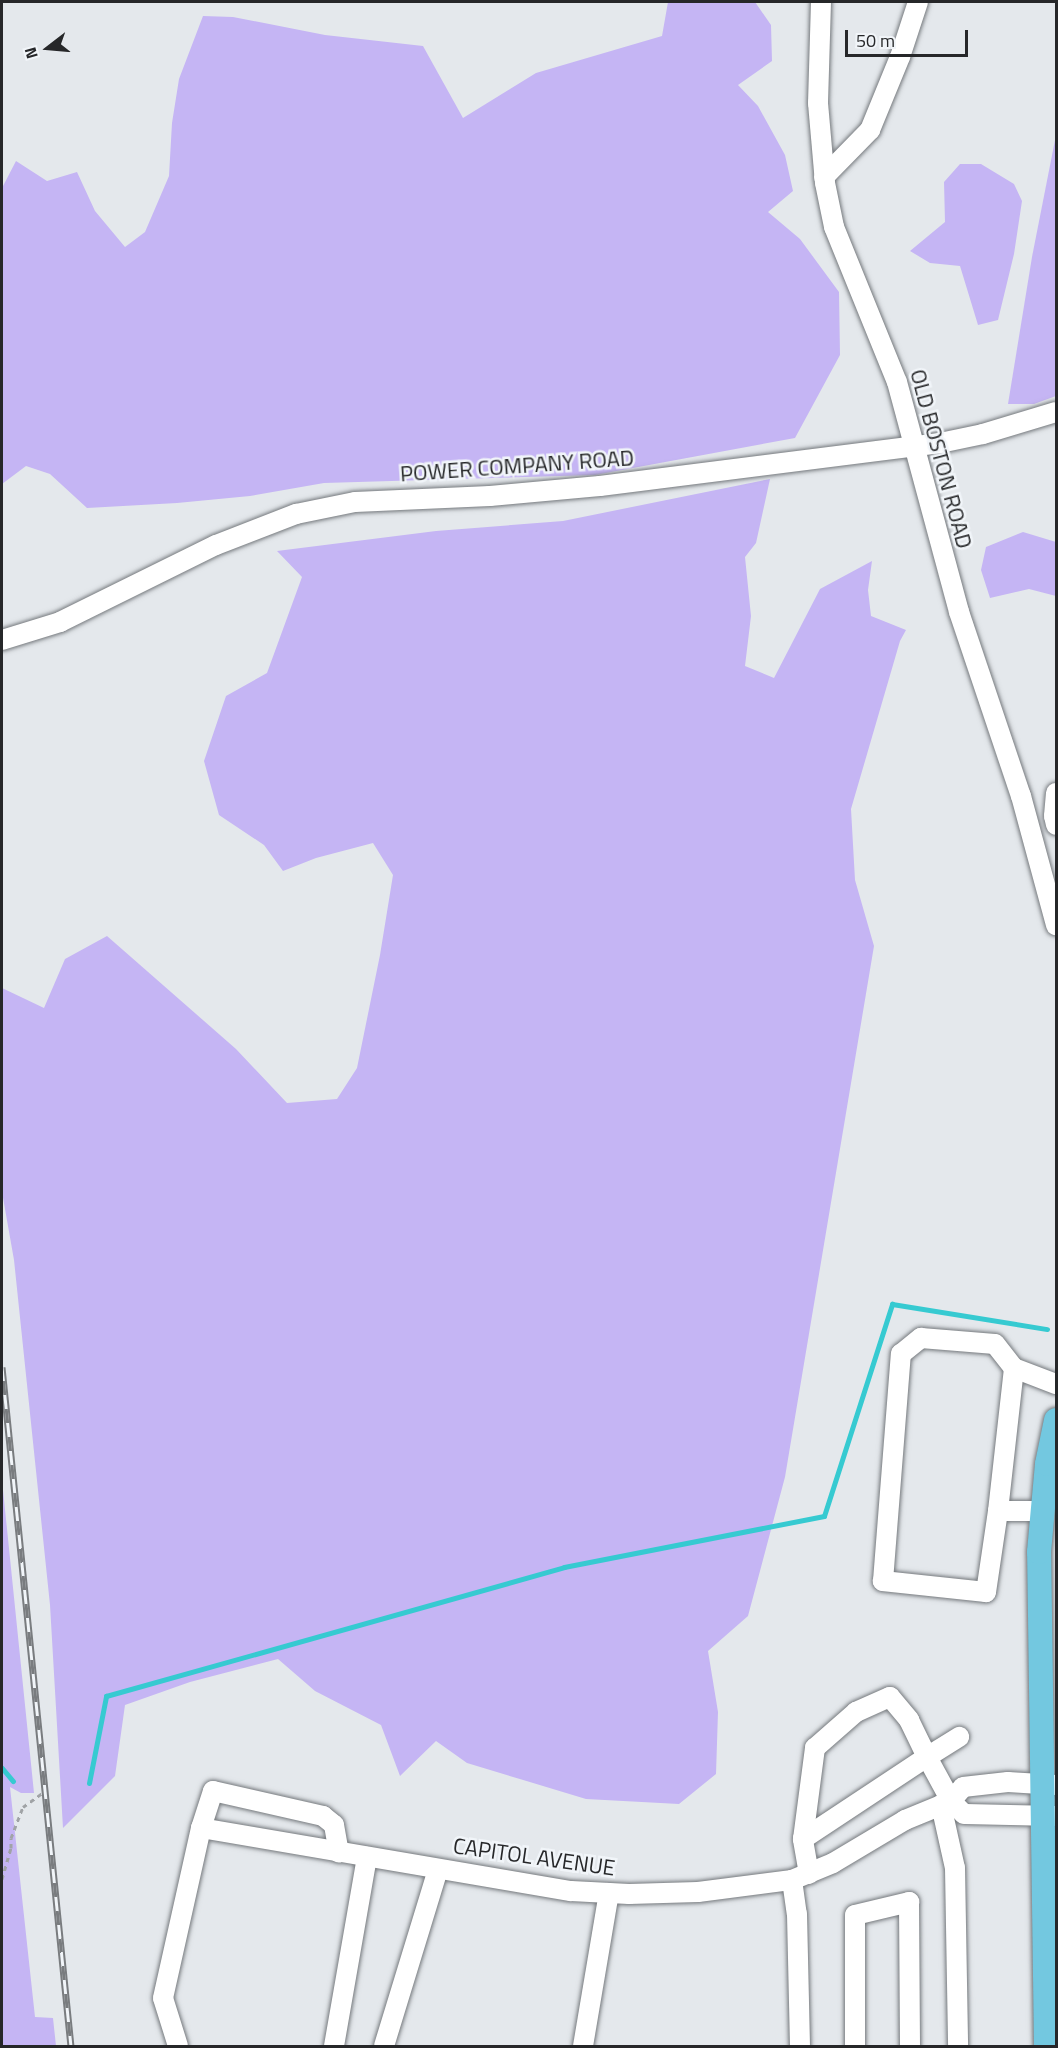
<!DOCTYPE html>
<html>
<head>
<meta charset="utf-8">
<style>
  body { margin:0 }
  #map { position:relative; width:1058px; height:2048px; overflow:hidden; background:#e4e8ec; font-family:"Titillium Web",sans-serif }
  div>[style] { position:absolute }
  .green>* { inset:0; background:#c5b5f4 }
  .stream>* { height:5px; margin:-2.5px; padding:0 2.5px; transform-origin:2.5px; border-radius:2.5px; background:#36cad1 }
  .path>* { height:3px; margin-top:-1.5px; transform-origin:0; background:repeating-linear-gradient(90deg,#a0a3a6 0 4.5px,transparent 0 9px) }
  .roads { filter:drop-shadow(0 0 2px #75797d) drop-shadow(0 0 2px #75797d) }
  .minor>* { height:20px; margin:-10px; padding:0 10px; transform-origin:10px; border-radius:10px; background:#fff }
  .major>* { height:24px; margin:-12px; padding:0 12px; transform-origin:12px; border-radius:12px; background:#73c8e0 }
  .rail>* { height:7px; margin-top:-3.5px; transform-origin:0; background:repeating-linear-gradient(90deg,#f1f5f9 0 14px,#797c7f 0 28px); box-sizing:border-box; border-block:2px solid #797c7f }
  span { translate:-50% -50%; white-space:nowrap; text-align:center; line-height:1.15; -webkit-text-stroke:5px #f1f5f9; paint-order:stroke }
  .street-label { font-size:22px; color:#262729 }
  .frame { position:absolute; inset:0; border:3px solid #262729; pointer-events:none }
  .north { position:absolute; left:18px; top:18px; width:60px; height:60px; -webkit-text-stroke:4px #f1f5f9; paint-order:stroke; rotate:254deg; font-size:16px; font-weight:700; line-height:24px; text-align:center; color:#262729 }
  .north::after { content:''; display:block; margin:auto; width:21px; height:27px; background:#262729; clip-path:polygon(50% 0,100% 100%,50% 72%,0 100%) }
  .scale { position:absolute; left:845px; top:30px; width:123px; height:27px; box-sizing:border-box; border:3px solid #262729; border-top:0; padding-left:8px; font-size:18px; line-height:21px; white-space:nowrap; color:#262729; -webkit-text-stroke:4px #f1f5f9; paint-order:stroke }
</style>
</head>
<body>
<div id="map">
  <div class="green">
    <div style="clip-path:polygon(668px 2px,755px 2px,771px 25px,772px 61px,738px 85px,758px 106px,785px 155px,793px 191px,768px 212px,800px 239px,839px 292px,840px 355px,795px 438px,595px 475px,324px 483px,250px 496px,177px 503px,87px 508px,50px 474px,26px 466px,2px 484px,2px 188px,16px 161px,47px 181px,77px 172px,95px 211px,125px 247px,145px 232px,169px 176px,172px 123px,179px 79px,203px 16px,233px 17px,325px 35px,423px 46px,463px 118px,536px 73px,662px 36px)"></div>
    <div style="clip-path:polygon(1056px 135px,1056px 396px,1034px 404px,1008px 404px,1032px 257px)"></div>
    <div style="clip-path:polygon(960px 164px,981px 164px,1014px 184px,1022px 201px,1014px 254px,998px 320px,978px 325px,960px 266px,930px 263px,910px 251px,945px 222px,944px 182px)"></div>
    <div style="clip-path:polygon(770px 479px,756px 543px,745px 557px,751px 616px,745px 666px,774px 678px,820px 589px,872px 561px,868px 590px,871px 616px,906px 630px,900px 641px,851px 809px,855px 880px,874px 946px,785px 1477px,748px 1616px,708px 1651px,718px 1712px,716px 1774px,679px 1804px,586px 1799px,467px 1763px,436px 1741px,400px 1776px,381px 1725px,315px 1691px,278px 1659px,190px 1682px,125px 1705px,115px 1776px,63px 1828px,50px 1605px,14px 1260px,2px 1192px,2px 988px,44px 1008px,65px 959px,107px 936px,236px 1049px,287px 1103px,337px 1099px,357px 1068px,380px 955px,393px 875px,373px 843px,316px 858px,283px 871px,264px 845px,219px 815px,204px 761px,226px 696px,267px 673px,302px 577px,277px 551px,436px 531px,563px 521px)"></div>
    <div style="clip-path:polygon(1023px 532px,1056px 542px,1056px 596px,1029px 589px,990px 598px,981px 570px,986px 547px)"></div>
    <div style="clip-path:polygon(2px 1480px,34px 1793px,21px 1793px,10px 1787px,35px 2017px,53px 2018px,56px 2046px,2px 2046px)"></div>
  </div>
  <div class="stream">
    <div style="left:2px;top:1768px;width:17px;rotate:50deg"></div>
    <div style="left:89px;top:1783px;width:89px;rotate:-78.9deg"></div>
    <div style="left:106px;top:1696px;width:476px;rotate:-15.7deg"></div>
    <div style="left:564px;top:1567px;width:265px;rotate:-11.1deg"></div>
    <div style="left:824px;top:1516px;width:223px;rotate:-72.2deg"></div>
    <div style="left:892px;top:1304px;width:157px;rotate:9.2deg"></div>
  </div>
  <div class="path">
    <div style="left:2px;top:1879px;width:32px;rotate:-74deg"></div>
    <div style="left:11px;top:1848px;width:10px;rotate:-90deg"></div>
    <div style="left:11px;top:1838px;width:33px;rotate:-69deg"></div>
    <div style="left:23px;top:1807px;width:27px;rotate:-36deg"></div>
  </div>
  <div class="roads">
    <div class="minor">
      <div style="left:821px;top:2px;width:101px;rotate:91.7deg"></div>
      <div style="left:818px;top:103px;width:80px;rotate:85deg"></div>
      <div style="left:825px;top:183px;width:45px;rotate:78.4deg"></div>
      <div style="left:834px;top:227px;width:167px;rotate:67.9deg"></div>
      <div style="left:897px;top:382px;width:238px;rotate:74.9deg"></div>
      <div style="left:959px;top:612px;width:194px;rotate:71.4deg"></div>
      <div style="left:1021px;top:796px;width:134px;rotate:74.8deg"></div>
      <div style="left:824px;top:177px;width:66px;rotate:-45.6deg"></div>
      <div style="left:870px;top:130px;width:79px;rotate:-67.7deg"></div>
      <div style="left:900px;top:57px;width:58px;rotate:-71.9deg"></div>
      <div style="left:2px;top:640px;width:61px;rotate:-17.2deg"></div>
      <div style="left:60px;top:622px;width:174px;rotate:-26.3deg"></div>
      <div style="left:216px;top:545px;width:86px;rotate:-21.2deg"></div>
      <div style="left:296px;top:514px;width:60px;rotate:-11.5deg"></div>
      <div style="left:355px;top:502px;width:135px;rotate:-2.5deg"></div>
      <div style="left:490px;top:496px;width:110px;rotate:-5.2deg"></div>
      <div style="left:600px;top:486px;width:343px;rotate:-7.2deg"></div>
      <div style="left:940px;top:443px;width:44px;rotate:-11.8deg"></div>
      <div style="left:983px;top:434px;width:76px;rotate:-16.8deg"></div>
      <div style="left:1056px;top:793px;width:23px;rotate:95deg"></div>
      <div style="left:1054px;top:816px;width:9px;rotate:77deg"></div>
      <div style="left:998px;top:1511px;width:82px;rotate:98.4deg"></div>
      <div style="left:986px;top:1592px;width:104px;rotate:-173.9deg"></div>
      <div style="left:883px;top:1581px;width:228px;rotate:-85.5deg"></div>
      <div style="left:901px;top:1354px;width:26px;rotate:-39deg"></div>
      <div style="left:921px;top:1338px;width:74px;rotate:4.6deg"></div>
      <div style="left:995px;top:1344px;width:31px;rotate:52deg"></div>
      <div style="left:1041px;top:1511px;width:43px;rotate:180deg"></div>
      <div style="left:998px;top:1511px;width:144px;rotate:-83.6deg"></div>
      <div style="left:1014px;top:1368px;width:45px;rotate:20.9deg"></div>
      <div style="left:941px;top:1805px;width:65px;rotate:77.5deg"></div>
      <div style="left:955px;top:1868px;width:178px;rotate:89deg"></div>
      <div style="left:201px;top:1828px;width:375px;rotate:9.7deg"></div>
      <div style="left:571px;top:1891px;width:58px;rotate:3deg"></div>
      <div style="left:629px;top:1894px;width:69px;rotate:-1.7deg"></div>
      <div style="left:698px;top:1892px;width:95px;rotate:-7.3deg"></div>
      <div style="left:792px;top:1880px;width:44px;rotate:-22.5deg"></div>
      <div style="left:833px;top:1863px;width:84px;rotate:-30.8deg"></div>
      <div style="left:905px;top:1820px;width:50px;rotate:-22.4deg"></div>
      <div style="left:951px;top:1801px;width:18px;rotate:-49deg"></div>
      <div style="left:963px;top:1787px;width:45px;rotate:-6.3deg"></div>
      <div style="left:1008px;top:1782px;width:48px;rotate:3.6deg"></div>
      <div style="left:803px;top:1839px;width:92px;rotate:-82.5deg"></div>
      <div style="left:815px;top:1748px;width:55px;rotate:-41.3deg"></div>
      <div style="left:856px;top:1712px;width:37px;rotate:-24deg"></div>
      <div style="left:890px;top:1697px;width:30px;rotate:50deg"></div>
      <div style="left:909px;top:1720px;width:41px;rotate:64.1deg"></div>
      <div style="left:927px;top:1757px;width:38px;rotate:-32deg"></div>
      <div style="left:809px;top:1874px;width:36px;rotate:-100deg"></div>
      <div style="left:803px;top:1839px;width:149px;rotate:-33.5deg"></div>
      <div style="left:927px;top:1757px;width:50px;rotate:61.4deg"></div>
      <div style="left:951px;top:1801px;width:18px;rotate:45deg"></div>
      <div style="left:964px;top:1814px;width:92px;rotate:1.2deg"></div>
      <div style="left:792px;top:1880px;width:34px;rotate:82deg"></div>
      <div style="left:797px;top:1914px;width:132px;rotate:88.7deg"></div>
      <div style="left:178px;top:2046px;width:50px;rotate:-107.4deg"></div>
      <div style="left:163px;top:1998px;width:174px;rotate:-77.4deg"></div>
      <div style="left:201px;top:1828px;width:39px;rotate:-72deg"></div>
      <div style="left:213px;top:1791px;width:113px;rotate:12.8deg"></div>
      <div style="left:323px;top:1816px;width:14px;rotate:39deg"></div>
      <div style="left:334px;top:1825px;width:28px;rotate:80deg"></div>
      <div style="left:334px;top:2046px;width:192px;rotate:-80.1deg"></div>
      <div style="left:384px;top:2046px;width:185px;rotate:-73deg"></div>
      <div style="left:583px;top:2046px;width:155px;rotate:-80.4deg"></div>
      <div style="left:855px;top:2046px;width:131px;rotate:-90deg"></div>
      <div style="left:855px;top:1915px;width:56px;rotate:-13.5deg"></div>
      <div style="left:909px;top:1902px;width:144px;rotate:89.6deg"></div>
    </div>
    <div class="major">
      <div style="left:1046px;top:2046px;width:494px;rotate:-90.8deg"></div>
      <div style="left:1039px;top:1552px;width:88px;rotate:-84.8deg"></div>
      <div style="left:1047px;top:1464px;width:45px;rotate:-78.4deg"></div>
    </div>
  </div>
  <div class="rail">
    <div style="left:2px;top:1367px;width:682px;rotate:84.2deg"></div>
  </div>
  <div class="street-label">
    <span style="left:941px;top:459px;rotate:75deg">OLD BOSTON ROAD</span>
    <span style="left:517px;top:466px;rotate:-4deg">POWER COMPANY ROAD</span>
    <span style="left:534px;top:1857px;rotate:8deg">CAPITOL AVENUE</span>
  </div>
  <div class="frame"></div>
  <div class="north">N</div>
  <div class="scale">50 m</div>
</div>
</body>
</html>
